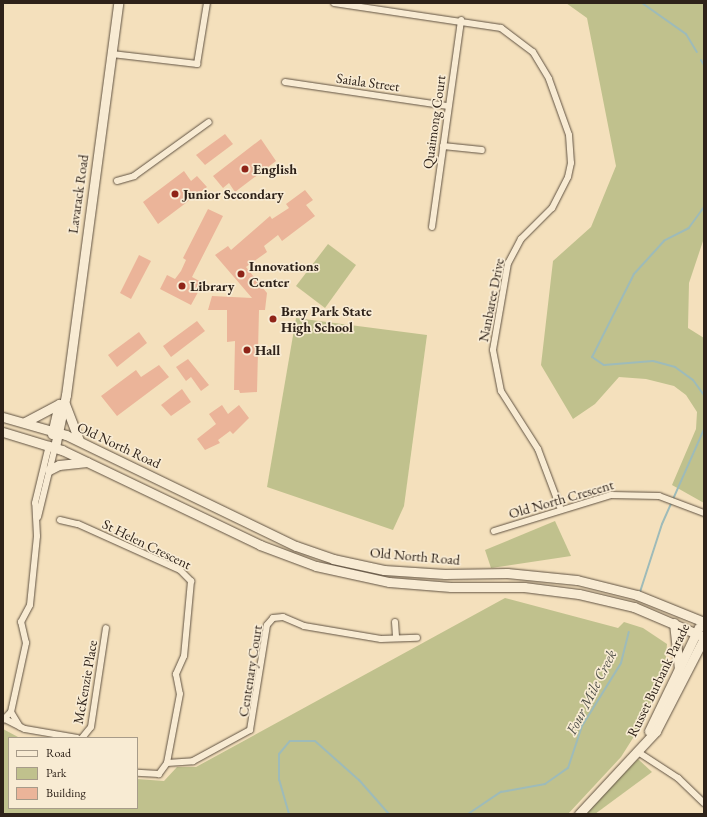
<!DOCTYPE html>
<html>
<head>
<meta charset="utf-8">
<style>
  body { margin:0 }
  #map { position:relative; width:707px; height:817px; overflow:hidden; background:#f4e0bc; font-family:"EB Garamond",serif }
  div>[style] { position:absolute }
  .green>* { inset:0; background:#c0c18d }
  .stream>* { height:2px; margin:-1px; padding:0 1px; transform-origin:1px; border-radius:1px; background:#9ebbb9 }
  .building>* { inset:0; background:#ebb499 }
  .roads { filter:drop-shadow(0 0 1px #605242) drop-shadow(0 0 1px #605242) }
  .street>* { height:6px; margin:-3px; padding:0 3px; transform-origin:3px; border-radius:3px; background:#f8ebd3 }
  .secondary>* { height:9px; margin:-4.5px; padding:0 4.5px; transform-origin:4.5px; border-radius:4.5px; background:#f8ebd3 }
  .dots>* { width:11px; height:11px; translate:-50% -50%; box-sizing:border-box; border:2px solid #f8ebd3; border-radius:50% }
  span { translate:-50% -50%; white-space:nowrap; text-align:center; line-height:1.15; -webkit-text-stroke:3.5px #f8ebd3; paint-order:stroke }
  .street-label { font-size:14px; color:#2e2219 }
  .poi-label { font-size:14px; color:#2e2219; font-weight:700 }
  .left { translate:0 -50%; text-align:left }
  .water-label { font-size:15px; color:#505049; font-style:italic }
  .frame { position:absolute; inset:0; border:4px solid #2e2219; pointer-events:none }
  .legend { position:absolute; left:8px; top:737px; width:130px; height:72px; box-sizing:border-box; background:#f8ebd3; border:1px solid #a79b89; margin:0; padding:5px 7px; list-style:none; font-size:12px; color:#2e2219 }
  .legend li { display:flex; align-items:center; gap:8px; height:20px }
  .legend b { width:20px; border:1px solid #a79b89 }
</style>
</head>
<body>
<div id="map">
  <div class="green">
    <div style="clip-path:polygon(566px 3px,704px 3px,704px 238px,689px 283px,688px 328px,704px 338px,704px 503px,672px 485px,696px 429px,697px 412px,686px 395px,674px 386px,646px 379px,619px 377px,595px 404px,573px 419px,541px 365px,553px 261px,591px 227px,616px 166px,587px 18px)"></div>
    <div style="clip-path:polygon(328px 244px,356px 265px,325px 308px,296px 286px)"></div>
    <div style="clip-path:polygon(296px 318px,427px 335px,404px 506px,393px 530px,267px 487px)"></div>
    <div style="clip-path:polygon(555px 521px,571px 556px,491px 568px,485px 550px)"></div>
    <div style="clip-path:polygon(505px 598px,618px 628px,624px 622px,643px 628px,667px 644px,665px 668px,645px 719px,621px 757px,568px 814px,3px 814px,3px 729px,18px 737px,9px 738px,9px 808px,137px 808px,137px 779px,164px 781px,177px 767px,196px 767px)"></div>
    <div style="clip-path:polygon(638px 759px,652px 772px,595px 814px,583px 814px)"></div>
  </div>
  <div class="stream">
    <div style="left:642px;top:3px;width:54px;rotate:35.2deg"></div>
    <div style="left:686px;top:34px;width:21px;rotate:59deg"></div>
    <div style="left:701px;top:60px;width:6px;rotate:59deg"></div>
    <div style="left:704px;top:207px;width:26px;rotate:126deg"></div>
    <div style="left:689px;top:228px;width:28px;rotate:153deg"></div>
    <div style="left:664px;top:241px;width:45px;rotate:132.3deg"></div>
    <div style="left:634px;top:274px;width:93px;rotate:116.8deg"></div>
    <div style="left:592px;top:357px;width:14px;rotate:34deg"></div>
    <div style="left:604px;top:365px;width:49px;rotate:-4.7deg"></div>
    <div style="left:653px;top:361px;width:23px;rotate:15deg"></div>
    <div style="left:675px;top:367px;width:22px;rotate:36deg"></div>
    <div style="left:693px;top:380px;width:19px;rotate:54deg"></div>
    <div style="left:640px;top:592px;width:71px;rotate:-72.1deg"></div>
    <div style="left:662px;top:524px;width:104px;rotate:-66.1deg"></div>
    <div style="left:289px;top:814px;width:35px;rotate:-106deg"></div>
    <div style="left:279px;top:780px;width:26px;rotate:-90deg"></div>
    <div style="left:279px;top:754px;width:17px;rotate:-50deg"></div>
    <div style="left:290px;top:741px;width:25px"></div>
    <div style="left:315px;top:741px;width:59px;rotate:41.6deg"></div>
    <div style="left:359px;top:780px;width:45px;rotate:48.6deg"></div>
    <div style="left:468px;top:814px;width:40px;rotate:-34deg"></div>
    <div style="left:501px;top:792px;width:45px;rotate:-10.3deg"></div>
    <div style="left:545px;top:784px;width:28px;rotate:-35deg"></div>
    <div style="left:568px;top:768px;width:44px;rotate:-71.6deg"></div>
    <div style="left:582px;top:726px;width:74px;rotate:-58.2deg"></div>
    <div style="left:621px;top:663px;width:32px;rotate:-76deg"></div>
  </div>
  <div class="building">
    <div style="clip-path:polygon(225px 134px,233px 144px,205px 165px,196px 155px)"></div>
    <div style="clip-path:polygon(261px 139px,276px 161px,235px 192px,229px 183px,223px 188px,213px 176px)"></div>
    <div style="clip-path:polygon(184px 171px,191px 181px,197px 176px,207px 187px,158px 224px,143px 202px)"></div>
    <div style="clip-path:polygon(305px 190px,313px 200px,306px 205px,315px 216px,282px 241px,278px 235px,264px 246px,267px 252px,246px 267px,267px 293px,265px 310px,259px 310px,257px 392px,240px 393px,239px 390px,234px 390px,235px 341px,227px 342px,227px 310px,208px 310px,212px 296px,252px 298px,215px 255px,228px 246px,231px 250px,270px 216px,272px 219px,289px 208px,286px 204px)"></div>
    <div style="clip-path:polygon(208px 209px,223px 216px,192px 277px,203px 283px,191px 305px,160px 289px,167px 275px,175px 279px,181px 271px,186px 260px,183px 258px)"></div>
    <div style="clip-path:polygon(139px 255px,151px 261px,131px 299px,120px 293px)"></div>
    <div style="clip-path:polygon(197px 321px,205px 331px,171px 357px,163px 346px)"></div>
    <div style="clip-path:polygon(139px 332px,147px 343px,117px 367px,108px 355px)"></div>
    <div style="clip-path:polygon(188px 359px,209px 385px,201px 391px,191px 377px,186px 381px,176px 367px)"></div>
    <div style="clip-path:polygon(159px 365px,169px 377px,117px 416px,101px 396px,136px 370px,141px 377px)"></div>
    <div style="clip-path:polygon(182px 389px,191px 402px,171px 416px,161px 405px)"></div>
    <div style="clip-path:polygon(222px 405px,228px 414px,239px 405px,249px 418px,233px 434px,230px 431px,218px 440px,220px 443px,205px 450px,197px 439px,216px 424px,209px 414px)"></div>
  </div>
  <div class="roads">
    <div class="street">
      <div style="left:334px;top:3px;width:169px;rotate:8.5deg"></div>
      <div style="left:501px;top:28px;width:40px;rotate:37deg"></div>
      <div style="left:533px;top:52px;width:31px;rotate:59deg"></div>
      <div style="left:549px;top:79px;width:59px;rotate:70.3deg"></div>
      <div style="left:569px;top:135px;width:28px;rotate:86deg"></div>
      <div style="left:571px;top:163px;width:14px;rotate:102deg"></div>
      <div style="left:568px;top:177px;width:35px;rotate:117deg"></div>
      <div style="left:552px;top:208px;width:44px;rotate:135deg"></div>
      <div style="left:521px;top:239px;width:27px;rotate:118deg"></div>
      <div style="left:508px;top:263px;width:88px;rotate:99.8deg"></div>
      <div style="left:493px;top:350px;width:42px;rotate:79deg"></div>
      <div style="left:501px;top:391px;width:69px;rotate:57.5deg"></div>
      <div style="left:538px;top:449px;width:65px;rotate:69.3deg"></div>
      <div style="left:112px;top:54px;width:86px;rotate:6.7deg"></div>
      <div style="left:197px;top:64px;width:62px;rotate:-80.7deg"></div>
      <div style="left:285px;top:82px;width:165px;rotate:8.4deg"></div>
      <div style="left:443px;top:146px;width:39px;rotate:6deg"></div>
      <div style="left:117px;top:181px;width:18px;rotate:-16deg"></div>
      <div style="left:134px;top:176px;width:92px;rotate:-35.8deg"></div>
      <div style="left:432px;top:227px;width:209px;rotate:-82deg"></div>
      <div style="left:38px;top:517px;width:72px;rotate:-76.3deg"></div>
      <div style="left:60px;top:520px;width:18px;rotate:13deg"></div>
      <div style="left:78px;top:524px;width:112px;rotate:24.3deg"></div>
      <div style="left:180px;top:570px;width:16px;rotate:45deg"></div>
      <div style="left:191px;top:581px;width:75px;rotate:95.3deg"></div>
      <div style="left:184px;top:656px;width:20px;rotate:114deg"></div>
      <div style="left:176px;top:674px;width:20px;rotate:79deg"></div>
      <div style="left:180px;top:694px;width:70px;rotate:100.7deg"></div>
      <div style="left:167px;top:763px;width:14px;rotate:126deg"></div>
      <div style="left:159px;top:774px;width:22px;rotate:-177deg"></div>
      <div style="left:494px;top:531px;width:122px;rotate:-17.1deg"></div>
      <div style="left:611px;top:495px;width:48px;rotate:1.2deg"></div>
      <div style="left:659px;top:496px;width:48px;rotate:20.7deg"></div>
      <div style="left:395px;top:622px;width:16px;rotate:86deg"></div>
      <div style="left:11px;top:712px;width:17px;rotate:59deg"></div>
      <div style="left:5px;top:719px;width:22px;rotate:27deg"></div>
      <div style="left:25px;top:729px;width:53px;rotate:9.8deg"></div>
      <div style="left:3px;top:720px;width:11px;rotate:-45deg"></div>
      <div style="left:11px;top:712px;width:71px;rotate:-77.7deg"></div>
      <div style="left:26px;top:643px;width:22px;rotate:-103deg"></div>
      <div style="left:21px;top:622px;width:19px;rotate:-62deg"></div>
      <div style="left:30px;top:605px;width:69px;rotate:-84.2deg"></div>
      <div style="left:37px;top:536px;width:33px;rotate:-93deg"></div>
      <div style="left:35px;top:503px;width:60px;rotate:-76.4deg"></div>
      <div style="left:82px;top:738px;width:14px;rotate:-51deg"></div>
      <div style="left:91px;top:727px;width:100px;rotate:-81.4deg"></div>
      <div style="left:638px;top:752px;width:48px;rotate:33deg"></div>
      <div style="left:678px;top:778px;width:36px;rotate:44deg"></div>
      <div style="left:167px;top:763px;width:26px;rotate:-4deg"></div>
      <div style="left:193px;top:761px;width:65px;rotate:-28.5deg"></div>
      <div style="left:250px;top:730px;width:106px;rotate:-80.8deg"></div>
      <div style="left:267px;top:625px;width:9px;rotate:-49deg"></div>
      <div style="left:273px;top:618px;width:10px;rotate:-6deg"></div>
      <div style="left:283px;top:617px;width:23px;rotate:23deg"></div>
      <div style="left:304px;top:626px;width:78px;rotate:9.6deg"></div>
      <div style="left:381px;top:639px;width:36px;rotate:-2deg"></div>
    </div>
    <div class="secondary">
      <div style="left:65px;top:404px;width:39px;rotate:69deg"></div>
      <div style="left:3px;top:417px;width:66px;rotate:15.9deg"></div>
      <div style="left:66px;top:435px;width:255px;rotate:25.8deg"></div>
      <div style="left:296px;top:546px;width:39px;rotate:19deg"></div>
      <div style="left:333px;top:559px;width:52px;rotate:12.2deg"></div>
      <div style="left:384px;top:570px;width:61px;rotate:3.8deg"></div>
      <div style="left:445px;top:574px;width:62px;rotate:-0.9deg"></div>
      <div style="left:507px;top:573px;width:70px;rotate:5.7deg"></div>
      <div style="left:577px;top:580px;width:62px;rotate:14deg"></div>
      <div style="left:637px;top:595px;width:72px;rotate:21.9deg"></div>
      <div style="left:25px;top:422px;width:38px;rotate:-28deg"></div>
      <div style="left:3px;top:432px;width:62px;rotate:17deg"></div>
      <div style="left:62px;top:450px;width:220px;rotate:25.6deg"></div>
      <div style="left:260px;top:545px;width:60px;rotate:20.6deg"></div>
      <div style="left:316px;top:566px;width:75px;rotate:12.4deg"></div>
      <div style="left:389px;top:582px;width:62px;rotate:4.6deg"></div>
      <div style="left:451px;top:587px;width:73px"></div>
      <div style="left:524px;top:587px;width:55px;rotate:7.3deg"></div>
      <div style="left:579px;top:594px;width:57px;rotate:13.3deg"></div>
      <div style="left:634px;top:607px;width:76px;rotate:23.2deg"></div>
      <div style="left:52px;top:434px;width:31px;rotate:-77deg"></div>
      <div style="left:55px;top:447px;width:53px;rotate:-78.1deg"></div>
      <div style="left:66px;top:395px;width:395px;rotate:-82.4deg"></div>
      <div style="left:49px;top:470px;width:11px;rotate:-27deg"></div>
      <div style="left:59px;top:465px;width:28px;rotate:-6deg"></div>
      <div style="left:674px;top:623px;width:46px;rotate:83.8deg"></div>
      <div style="left:649px;top:731px;width:115px;rotate:-64.3deg"></div>
      <div style="left:579px;top:814px;width:113px;rotate:-47.1deg"></div>
      <div style="left:656px;top:731px;width:105px;rotate:-62.7deg"></div>
    </div>
  </div>
  <div class="dots">
    <div style="left:245px;top:169px;background:#8f2418"></div>
    <div style="left:175px;top:194px;background:#8f2418"></div>
    <div style="left:241px;top:274px;background:#8f2418"></div>
    <div style="left:182px;top:286px;background:#8f2418"></div>
    <div style="left:273px;top:319px;background:#8f2418"></div>
    <div style="left:247px;top:350px;background:#8f2418"></div>
  </div>
  <div class="street-label">
    <span style="left:368px;top:82px;rotate:8deg">Saiala Street</span>
    <span style="left:434px;top:122px;rotate:-82deg">Quaimong Court</span>
    <span style="left:78px;top:194px;rotate:-82deg">Lavarack Road</span>
    <span style="left:491px;top:300px;rotate:-79deg">Nanbaree Drive</span>
    <span style="left:119px;top:445px;rotate:25deg">Old North Road</span>
    <span style="left:561px;top:499px;rotate:-16deg">Old North Crescent</span>
    <span style="left:147px;top:544px;rotate:26deg">St Helen Crescent</span>
    <span style="left:415px;top:556px;rotate:5deg">Old North Road</span>
    <span style="left:250px;top:671px;rotate:-81deg">Centenary Court</span>
    <span style="left:658px;top:680px;rotate:-64deg">Russet Burbank Parade</span>
    <span style="left:85px;top:682px;rotate:-80deg">McKenzie Place</span>
  </div>
  <div class="poi-label">
    <span class="left" style="left:253px;top:169px">English</span>
    <span class="left" style="left:183px;top:194px">Junior Secondary</span>
    <span class="left" style="left:249px;top:274px">Innovations<br>Center</span>
    <span class="left" style="left:190px;top:286px">Library</span>
    <span class="left" style="left:281px;top:319px">Bray Park State<br>High School</span>
    <span class="left" style="left:255px;top:350px">Hall</span>
  </div>
  <div class="water-label">
    <span style="left:591px;top:692px;rotate:-63deg">Four Mile Creek</span>
  </div>
  <div class="frame"></div>
  <ul class="legend">
  <li><b style="height:5px;background:#f8ebd3"></b>Road</li>
  <li><b style="height:11px;background:#c0c18d"></b>Park</li>
  <li><b style="height:11px;background:#ebb499"></b>Building</li>
  </ul>
</div>
</body>
</html>
